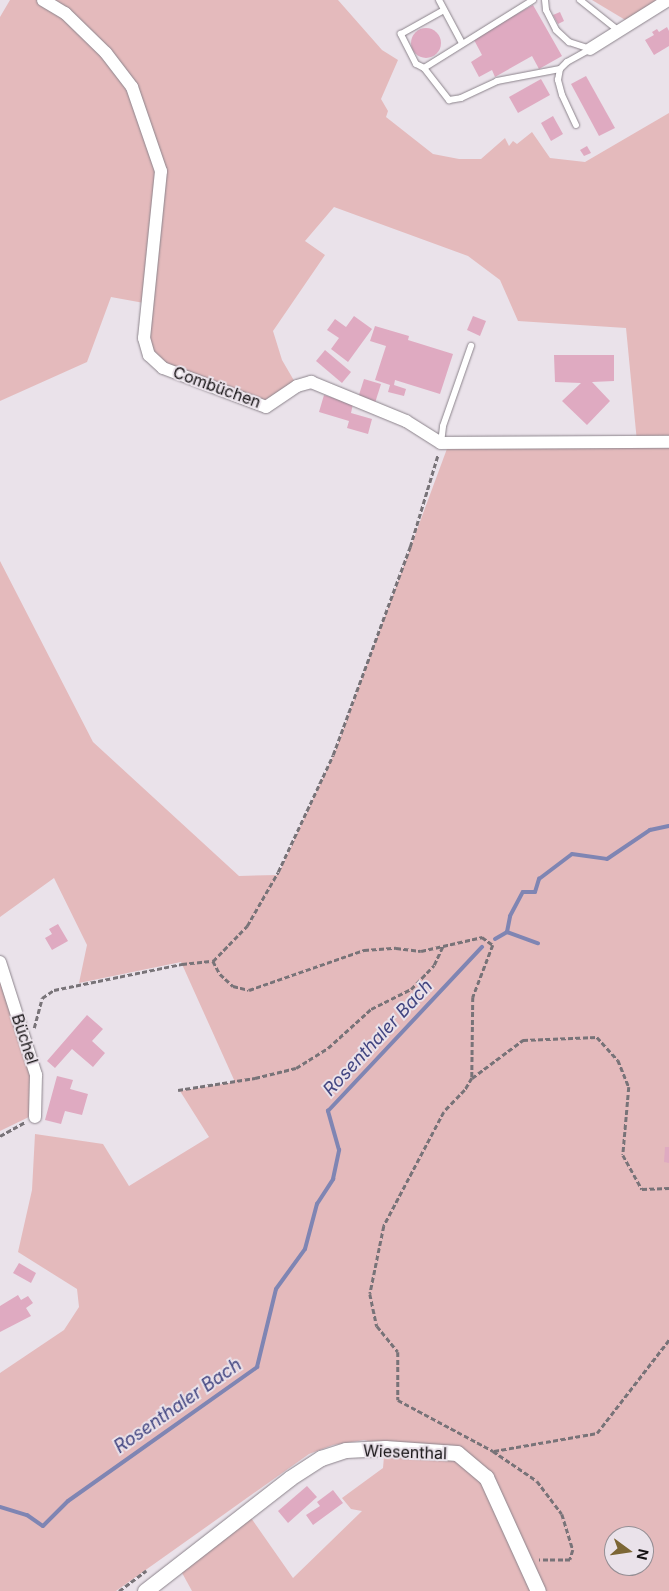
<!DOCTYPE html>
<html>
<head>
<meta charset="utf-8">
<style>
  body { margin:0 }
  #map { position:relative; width:669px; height:1591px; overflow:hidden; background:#eae2ea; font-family:Inter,sans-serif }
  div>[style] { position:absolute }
  .green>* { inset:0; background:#e4babc }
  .stream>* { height:4px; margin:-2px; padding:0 2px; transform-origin:2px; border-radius:2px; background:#7f85b3 }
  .building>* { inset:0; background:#dfaac1 }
  .round { border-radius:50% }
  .path>* { height:2.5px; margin-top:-1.25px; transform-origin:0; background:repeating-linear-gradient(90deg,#787378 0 5px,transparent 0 7.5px) }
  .roads { filter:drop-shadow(0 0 1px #8c848c) drop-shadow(0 0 1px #8c848c) }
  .service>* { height:6px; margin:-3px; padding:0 3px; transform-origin:3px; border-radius:3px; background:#fff }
  .minor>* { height:12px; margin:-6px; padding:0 6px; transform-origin:6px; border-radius:6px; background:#fff }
  .tertiary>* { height:15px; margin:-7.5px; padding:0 7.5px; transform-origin:7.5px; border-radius:7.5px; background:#fff }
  span { translate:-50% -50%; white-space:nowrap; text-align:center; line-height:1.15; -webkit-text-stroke:4px #eae2ea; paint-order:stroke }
  .street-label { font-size:16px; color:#141113 }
  .water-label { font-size:18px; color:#424581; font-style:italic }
  .north { position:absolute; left:604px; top:1526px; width:50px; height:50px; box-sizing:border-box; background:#eae2ea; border:1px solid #948e94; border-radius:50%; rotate:104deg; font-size:14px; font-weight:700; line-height:20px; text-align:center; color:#141113 }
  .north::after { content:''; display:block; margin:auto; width:18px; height:22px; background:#7c6635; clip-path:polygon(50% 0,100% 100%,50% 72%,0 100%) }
</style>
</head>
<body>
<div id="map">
  <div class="green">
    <div style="clip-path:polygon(10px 0,39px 0,64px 15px,129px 88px,158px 174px,144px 303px,111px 297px,87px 362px,0 401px,0 17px)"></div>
    <div style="clip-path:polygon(47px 0,338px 0,382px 50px,398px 60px,381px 99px,388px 111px,386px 117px,433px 154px,459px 159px,481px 159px,505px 138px,509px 146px,513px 141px,517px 144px,532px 132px,550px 158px,585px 162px,669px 113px,669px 443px,637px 442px,626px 328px,518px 321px,500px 280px,468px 256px,334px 207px,305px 241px,325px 255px,273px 331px,282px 360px,296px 384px,266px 405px,165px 367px,152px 354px,147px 339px,163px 171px,134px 86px)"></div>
    <div style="clip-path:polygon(592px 0,663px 0,627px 21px)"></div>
    <div style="clip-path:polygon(evenodd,448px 446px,669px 448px,669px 1591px,192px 1591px,181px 1571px,249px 1515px,293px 1578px,362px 1511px,351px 1509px,342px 1498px,383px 1468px,385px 1445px,364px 1440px,333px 1445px,309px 1454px,116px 1591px,0 1591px,0 1373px,64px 1330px,79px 1307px,77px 1289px,18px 1252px,32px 1190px,35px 1134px,103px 1144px,129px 1186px,209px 1137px,180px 1091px,235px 1082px,181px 962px,79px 983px,87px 945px,54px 878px,0 917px,0 561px,93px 742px,239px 876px,278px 875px,334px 754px,448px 446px,614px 1536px,644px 1536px,644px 1566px,614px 1566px,614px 1536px)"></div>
    <div style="clip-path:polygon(0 971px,34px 1075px,33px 1115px,0 1131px)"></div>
  </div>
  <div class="stream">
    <div style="left:507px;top:932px;width:33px;rotate:20deg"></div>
    <div style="left:495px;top:939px;width:14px;rotate:-30deg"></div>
    <div style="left:507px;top:932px;width:16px;rotate:-79deg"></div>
    <div style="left:510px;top:916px;width:27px;rotate:-62deg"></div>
    <div style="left:523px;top:892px;width:12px"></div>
    <div style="left:535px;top:892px;width:14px;rotate:-73deg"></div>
    <div style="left:539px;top:879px;width:41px;rotate:-37.1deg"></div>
    <div style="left:572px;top:854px;width:35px;rotate:8deg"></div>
    <div style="left:607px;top:859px;width:52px;rotate:-34deg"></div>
    <div style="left:650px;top:830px;width:19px;rotate:-12deg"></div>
    <div style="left:0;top:1507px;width:28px;rotate:17deg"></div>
    <div style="left:27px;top:1515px;width:19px;rotate:35deg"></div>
    <div style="left:43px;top:1526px;width:35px;rotate:-45deg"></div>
    <div style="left:68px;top:1501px;width:232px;rotate:-35.3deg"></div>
    <div style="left:257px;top:1367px;width:80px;rotate:-76.3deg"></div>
    <div style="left:276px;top:1289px;width:49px;rotate:-54.1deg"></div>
    <div style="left:305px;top:1249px;width:47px;rotate:-75.1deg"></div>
    <div style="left:317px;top:1204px;width:30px;rotate:-57deg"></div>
    <div style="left:333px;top:1179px;width:30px;rotate:-78deg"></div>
    <div style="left:339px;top:1150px;width:41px;rotate:-105.8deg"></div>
    <div style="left:328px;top:1111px;width:225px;rotate:-46.8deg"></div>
  </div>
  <div class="building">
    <div style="clip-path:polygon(533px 5px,562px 56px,539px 69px,532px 56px,495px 77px,492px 70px,479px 77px,471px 62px,482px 55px,473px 38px)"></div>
    <div style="clip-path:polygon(560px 12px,564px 21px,558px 24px,553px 15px)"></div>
    <div style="clip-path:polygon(667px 27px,669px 31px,669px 46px,654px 55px,645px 40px,654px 35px,652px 32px,657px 29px,659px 32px)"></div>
    <div class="round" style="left:411px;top:28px;width:30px;height:30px"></div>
    <div style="clip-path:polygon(586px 76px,615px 128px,599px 136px,571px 84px)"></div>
    <div style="clip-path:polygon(541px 79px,550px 95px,518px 113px,509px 97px)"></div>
    <div style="clip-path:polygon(553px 116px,563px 134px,551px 141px,541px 123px)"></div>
    <div style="clip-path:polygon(587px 146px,591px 153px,584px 156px,580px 150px)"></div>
    <div style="clip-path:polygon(354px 316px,372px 329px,348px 362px,331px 349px,339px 338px,327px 330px,335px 319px,346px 327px)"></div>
    <div style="clip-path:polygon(473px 316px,486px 321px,480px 336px,467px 330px)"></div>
    <div style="clip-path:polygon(375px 326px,409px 336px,408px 340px,453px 354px,440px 394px,395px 380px,394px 385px,406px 389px,404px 396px,388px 392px,390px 385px,375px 380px,386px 346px,370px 341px)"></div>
    <div style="clip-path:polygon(325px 350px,351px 372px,342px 383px,316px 361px)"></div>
    <div style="clip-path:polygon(554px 355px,614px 355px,614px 381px,592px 382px,610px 401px,587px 425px,562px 401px,581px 383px,555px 382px)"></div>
    <div style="clip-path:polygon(364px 379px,381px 384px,375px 403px,358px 398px)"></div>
    <div style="clip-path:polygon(324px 395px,353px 404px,351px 413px,372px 419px,368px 434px,347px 428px,349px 421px,319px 412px)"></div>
    <div style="clip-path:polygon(58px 924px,68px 941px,52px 950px,45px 938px,52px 934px,49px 929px)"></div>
    <div style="clip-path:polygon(87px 1015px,103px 1029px,92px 1041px,105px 1053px,93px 1067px,72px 1049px,55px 1068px,47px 1061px)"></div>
    <div style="clip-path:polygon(57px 1076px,73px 1080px,70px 1089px,88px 1094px,82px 1115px,65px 1111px,61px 1124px,45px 1120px)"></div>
    <div style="clip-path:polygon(665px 1147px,669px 1147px,669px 1163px,664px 1162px)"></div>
    <div style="clip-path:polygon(19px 1263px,36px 1273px,31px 1283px,13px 1273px)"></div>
    <div style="clip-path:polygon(18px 1295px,21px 1300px,28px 1296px,33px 1303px,26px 1308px,31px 1316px,0 1332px,0 1306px)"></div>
    <div style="clip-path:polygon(307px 1486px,317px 1497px,288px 1523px,278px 1511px)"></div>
    <div style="clip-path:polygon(333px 1490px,343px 1503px,313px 1525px,306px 1515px,320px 1506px,317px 1502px)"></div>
  </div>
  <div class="path">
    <div style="left:213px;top:961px;width:15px;rotate:62deg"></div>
    <div style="left:220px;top:974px;width:18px;rotate:43deg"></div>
    <div style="left:233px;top:986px;width:16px;rotate:14deg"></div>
    <div style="left:249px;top:990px;width:122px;rotate:-19.2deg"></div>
    <div style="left:364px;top:950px;width:32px;rotate:-4deg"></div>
    <div style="left:396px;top:948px;width:25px;rotate:7deg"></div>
    <div style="left:421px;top:951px;width:63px;rotate:-12.9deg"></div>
    <div style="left:482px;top:937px;width:14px;rotate:36deg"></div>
    <div style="left:493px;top:945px;width:56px;rotate:111deg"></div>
    <div style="left:473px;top:997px;width:81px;rotate:90.7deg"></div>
    <div style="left:472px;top:1078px;width:64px;rotate:-36.7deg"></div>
    <div style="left:523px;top:1040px;width:74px;rotate:-2.3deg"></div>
    <div style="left:597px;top:1037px;width:31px;rotate:48deg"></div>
    <div style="left:618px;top:1060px;width:29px;rotate:68deg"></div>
    <div style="left:629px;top:1087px;width:68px;rotate:95deg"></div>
    <div style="left:623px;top:1155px;width:39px;rotate:61deg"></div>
    <div style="left:642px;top:1189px;width:27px;rotate:-2deg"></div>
    <div style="left:34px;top:1028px;width:31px;rotate:-75deg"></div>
    <div style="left:42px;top:998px;width:14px;rotate:-34deg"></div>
    <div style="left:54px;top:990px;width:131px;rotate:-11.5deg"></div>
    <div style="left:182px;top:964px;width:31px;rotate:-6deg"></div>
    <div style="left:213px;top:961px;width:49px;rotate:-45.8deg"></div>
    <div style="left:247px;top:926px;width:62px;rotate:-60.1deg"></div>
    <div style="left:278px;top:872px;width:129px;rotate:-64.8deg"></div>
    <div style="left:333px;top:755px;width:222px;rotate:-69.7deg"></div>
    <div style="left:410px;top:547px;width:97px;rotate:-73.2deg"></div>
    <div style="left:472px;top:1078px;width:14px;rotate:120deg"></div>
    <div style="left:465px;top:1090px;width:30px;rotate:134deg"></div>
    <div style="left:444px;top:1112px;width:129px;rotate:117.8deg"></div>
    <div style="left:384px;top:1226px;width:69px;rotate:101.6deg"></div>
    <div style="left:370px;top:1294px;width:33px;rotate:78deg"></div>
    <div style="left:377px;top:1326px;width:33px;rotate:51deg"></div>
    <div style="left:398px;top:1352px;width:48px;rotate:90deg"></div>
    <div style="left:398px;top:1400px;width:108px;rotate:28.2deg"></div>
    <div style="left:493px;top:1451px;width:53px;rotate:34.3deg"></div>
    <div style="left:537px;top:1481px;width:41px;rotate:52.9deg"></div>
    <div style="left:562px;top:1514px;width:38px;rotate:73deg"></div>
    <div style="left:573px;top:1550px;width:10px;rotate:107deg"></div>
    <div style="left:570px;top:1560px;width:31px;rotate:180deg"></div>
    <div style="left:178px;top:1090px;width:78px;rotate:-8.9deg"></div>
    <div style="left:255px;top:1078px;width:42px;rotate:-13.7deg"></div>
    <div style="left:296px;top:1068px;width:38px;rotate:-32deg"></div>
    <div style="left:328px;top:1048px;width:58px;rotate:-42.2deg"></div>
    <div style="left:371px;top:1009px;width:45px;rotate:-26.6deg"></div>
    <div style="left:411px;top:989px;width:33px;rotate:-46deg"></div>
    <div style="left:434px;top:965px;width:21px;rotate:-65deg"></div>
    <div style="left:0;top:1136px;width:29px;rotate:-29deg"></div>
    <div style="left:494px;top:1451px;width:105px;rotate:-9.9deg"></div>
    <div style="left:597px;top:1433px;width:118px;rotate:-52.3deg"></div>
    <div style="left:119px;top:1591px;width:34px;rotate:-37deg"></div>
  </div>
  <div class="roads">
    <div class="service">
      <div style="left:439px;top:0;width:49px;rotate:61.9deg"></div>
      <div style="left:533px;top:0;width:128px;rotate:148deg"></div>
      <div style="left:424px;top:68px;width:41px;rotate:52deg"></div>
      <div style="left:449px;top:100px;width:12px;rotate:-9deg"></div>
      <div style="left:461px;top:98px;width:40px;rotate:-25deg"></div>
      <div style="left:497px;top:81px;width:64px;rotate:-10.8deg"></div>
      <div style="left:545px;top:0;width:10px;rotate:84deg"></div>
      <div style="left:546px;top:10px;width:22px;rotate:63deg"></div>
      <div style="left:556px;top:30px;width:18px;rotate:43deg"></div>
      <div style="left:569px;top:42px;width:22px;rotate:18deg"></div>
      <div style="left:580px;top:0;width:50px;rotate:38.5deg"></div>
      <div style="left:424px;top:68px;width:9px;rotate:-153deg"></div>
      <div style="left:416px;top:64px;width:34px;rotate:-117deg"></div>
      <div style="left:401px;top:34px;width:49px;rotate:-29.2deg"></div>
      <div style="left:576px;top:125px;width:33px;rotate:-115deg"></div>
      <div style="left:562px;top:95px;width:16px;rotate:-105deg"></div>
      <div style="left:558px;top:80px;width:11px;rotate:-80deg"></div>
      <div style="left:560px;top:69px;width:10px;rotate:-45deg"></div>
      <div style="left:567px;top:62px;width:26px;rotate:-29deg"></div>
      <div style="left:441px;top:443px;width:17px;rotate:-83deg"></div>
      <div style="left:443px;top:426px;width:85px;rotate:-70.7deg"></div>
    </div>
    <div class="minor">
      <div style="left:43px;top:0;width:26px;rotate:31deg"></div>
      <div style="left:65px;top:13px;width:57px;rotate:44.3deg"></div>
      <div style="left:106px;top:53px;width:43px;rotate:52.6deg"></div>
      <div style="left:132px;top:87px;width:89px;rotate:71deg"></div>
      <div style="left:161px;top:171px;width:168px;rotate:95.8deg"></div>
      <div style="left:144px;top:338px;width:18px;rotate:74deg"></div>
      <div style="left:149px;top:355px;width:19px;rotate:43deg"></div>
      <div style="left:163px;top:368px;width:110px;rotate:20.7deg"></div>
      <div style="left:266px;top:407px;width:37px;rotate:-34deg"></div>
      <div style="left:297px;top:386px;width:15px;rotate:-16deg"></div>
      <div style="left:311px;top:382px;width:103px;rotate:22.3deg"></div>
      <div style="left:406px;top:421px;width:41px;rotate:32.2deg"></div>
      <div style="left:441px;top:443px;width:228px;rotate:-0.3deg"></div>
      <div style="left:590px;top:49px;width:92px;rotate:-32.1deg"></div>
      <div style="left:0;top:962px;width:119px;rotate:72.3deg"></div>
      <div style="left:36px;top:1075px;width:42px;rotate:91.4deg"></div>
    </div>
    <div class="tertiary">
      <div style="left:145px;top:1591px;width:184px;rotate:-37.9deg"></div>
      <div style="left:290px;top:1478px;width:37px;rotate:-33deg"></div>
      <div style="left:321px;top:1458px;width:26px;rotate:-18deg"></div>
      <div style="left:346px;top:1450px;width:39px;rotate:-3deg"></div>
      <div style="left:385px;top:1448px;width:72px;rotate:4deg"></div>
      <div style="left:457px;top:1453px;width:38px;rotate:40deg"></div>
      <div style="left:486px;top:1477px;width:125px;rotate:65.5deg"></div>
    </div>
  </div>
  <div class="street-label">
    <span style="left:217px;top:387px;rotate:20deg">Combüchen</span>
    <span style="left:25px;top:1039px;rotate:72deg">Büchel</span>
    <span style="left:405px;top:1452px;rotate:2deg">Wiesenthal</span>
  </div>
  <div class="water-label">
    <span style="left:378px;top:1038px;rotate:-47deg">Rosenthaler Bach</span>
    <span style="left:178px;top:1406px;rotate:-35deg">Rosenthaler Bach</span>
  </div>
  <div class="north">N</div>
</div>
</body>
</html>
